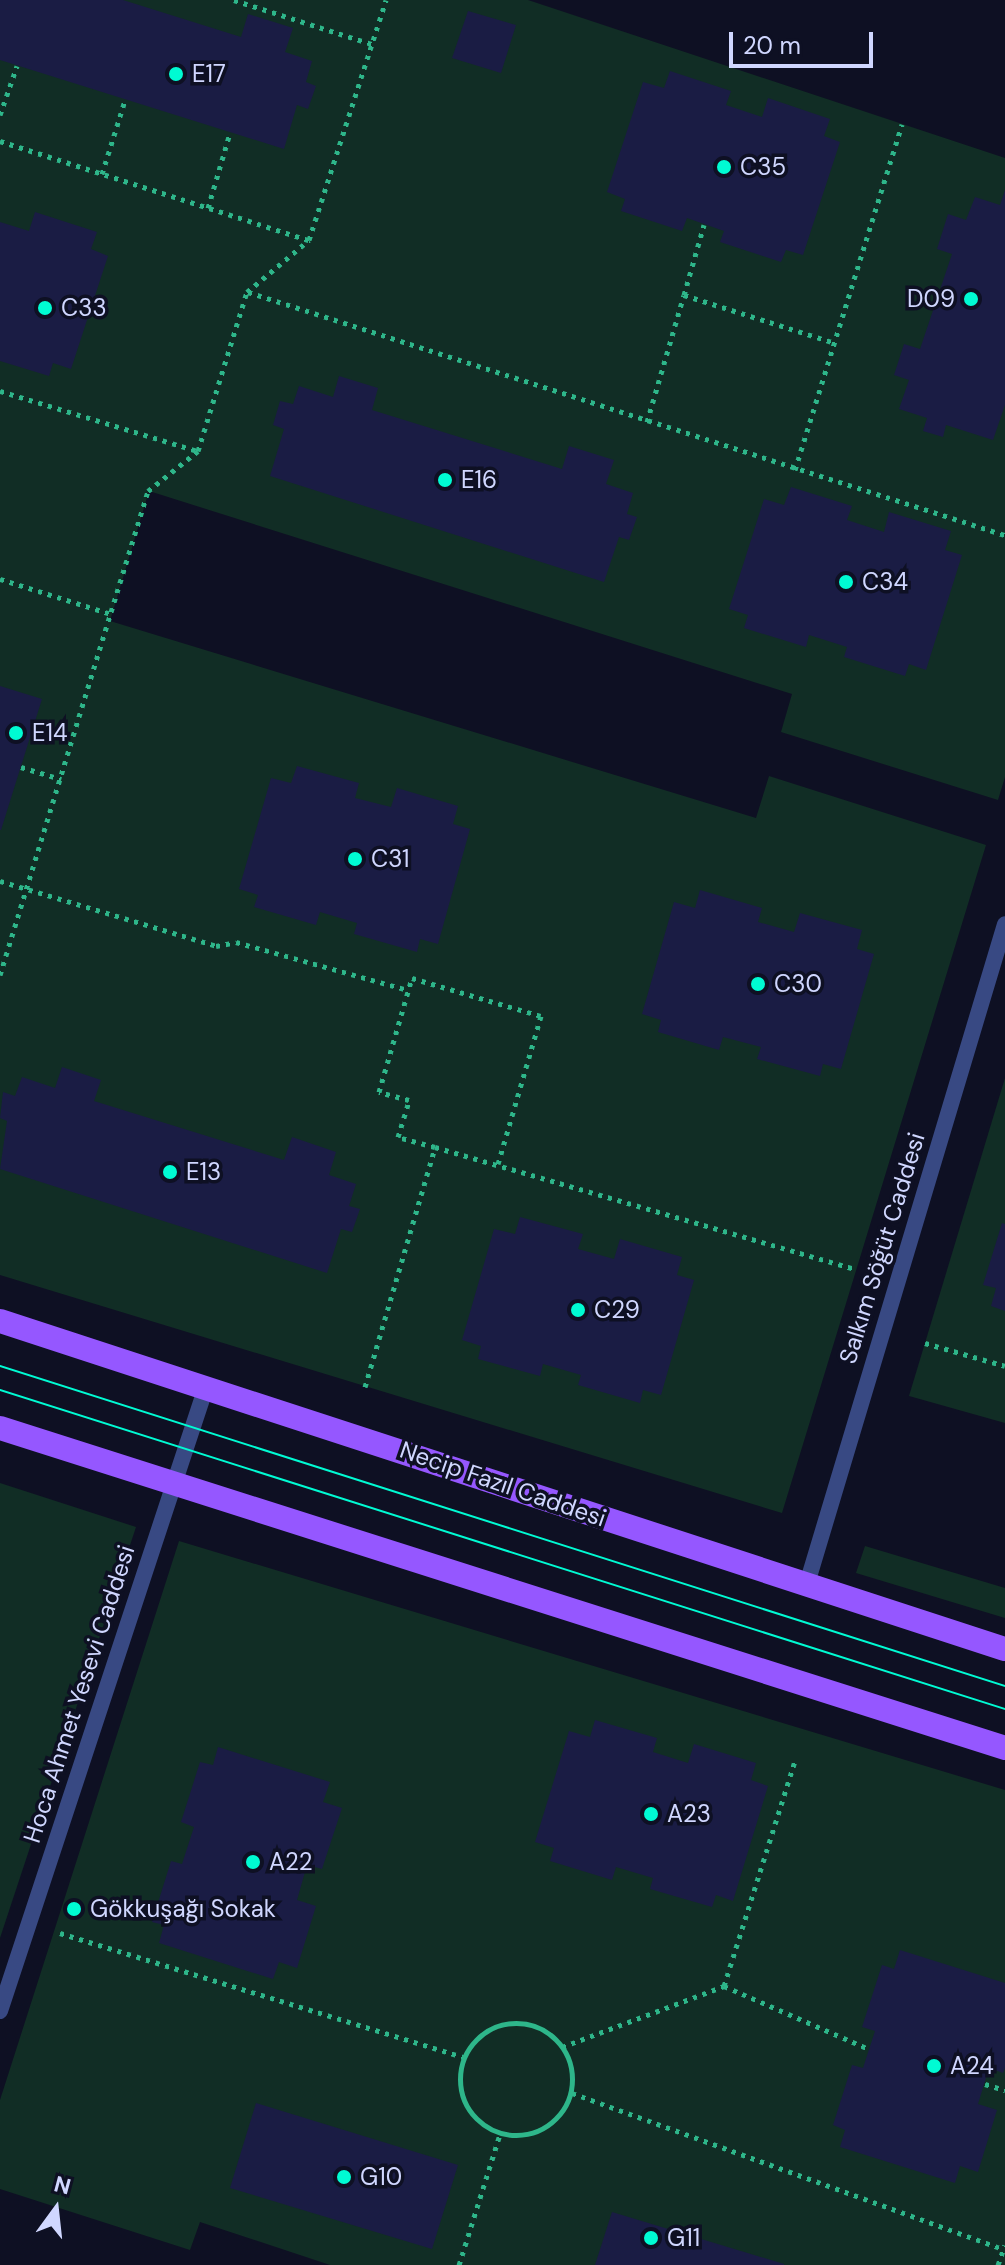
<!DOCTYPE html>
<html>
<head>
<meta charset="utf-8">
<style>
  body { margin:0 }
  #map { position:relative; width:1005px; height:2265px; overflow:hidden; background:#0e1023; font-family:"DM Sans",sans-serif }
  div>[style] { position:absolute }
  .green>* { inset:0; background:#112d25 }
  .building>* { inset:0; background:#1a1c44 }
  .path>* { height:5px; margin-top:-2.5px; transform-origin:0; background:repeating-linear-gradient(90deg,#2eb68a 0 4px,transparent 0 10px) }
  .path>.ring { margin:-2.5px; padding:0; box-sizing:content-box; background:none; border:5px solid #2eb68a; border-radius:50% }
  .tertiary>* { height:16px; margin:-8px; padding:0 8px; transform-origin:8px; border-radius:8px; background:#384983 }
  .primary>* { height:24px; margin:-12px; padding:0 12px; transform-origin:12px; border-radius:12px; background:#9557ff }
  .tram>* { height:2px; margin:-1px; padding:0 1px; transform-origin:1px; border-radius:1px; background:#00fbd3 }
  .dots>* { width:22px; height:22px; translate:-50% -50%; box-sizing:border-box; border:4px solid #0e1023; border-radius:50% }
  span { translate:-50% -50%; white-space:nowrap; text-align:center; line-height:1.15; -webkit-text-stroke:7px #0e1023; paint-order:stroke }
  .poi-label { font-size:24px; color:#d0d7ff }
  .left { translate:0 -50%; text-align:left }
  .right { translate:-100% -50%; text-align:right }
  .street-label { font-size:24px; color:#d0d7ff }
  .north { position:absolute; left:16px; top:2169px; width:80px; height:80px; -webkit-text-stroke:6px #0e1023; paint-order:stroke; rotate:15deg; font-size:22px; font-weight:700; line-height:32px; text-align:center; color:#d0d7ff }
  .north::after { content:''; display:block; margin:auto; width:28px; height:36px; background:#d0d7ff; clip-path:polygon(50% 0,100% 100%,50% 72%,0 100%) }
  .scale { position:absolute; left:729px; top:32px; width:144px; height:36px; box-sizing:border-box; border:4px solid #d0d7ff; border-top:0; padding-left:10px; font-size:24px; line-height:28px; white-space:nowrap; color:#d0d7ff; -webkit-text-stroke:6px #0e1023; paint-order:stroke }
</style>
</head>
<body>
<div id="map">
  <div class="green">
    <div style="clip-path:polygon(0 0,528px 0,1005px 158px,1005px 777px,998px 800px,781px 732px,792px 694px,149px 491px,110px 621px,756px 818px,769px 776px,986px 845px,782px 1513px,0 1275px)"></div>
    <div style="clip-path:polygon(1005px 1078px,1005px 1423px,909px 1396px)"></div>
    <div style="clip-path:polygon(0 1483px,136px 1527px,0 1938px)"></div>
    <div style="clip-path:polygon(179px 1541px,1005px 1790px,1005px 2265px,330px 2265px,200px 2222px,190px 2250px,0 2189px,0 2100px)"></div>
    <div style="clip-path:polygon(865px 1546px,1005px 1588px,1005px 1618px,856px 1573px)"></div>
  </div>
  <div class="building">
    <div style="clip-path:polygon(0 0,123px 0,241px 37px,248px 14px,293px 28px,285px 52px,312px 61px,306px 82px,316px 86px,308px 109px,297px 105px,284px 149px,0 60px)"></div>
    <div style="clip-path:polygon(468px 11px,516px 25px,501px 73px,452px 58px)"></div>
    <div style="clip-path:polygon(670px 71px,731px 91px,726px 105px,762px 117px,768px 98px,830px 119px,824px 136px,840px 142px,803px 255px,786px 250px,781px 262px,720px 242px,724px 231px,687px 218px,682px 231px,621px 211px,625px 199px,607px 192px,643px 82px,664px 88px)"></div>
    <div style="clip-path:polygon(1005px 190px,1005px 405px,993px 440px,946px 425px,943px 437px,923px 431px,927px 418px,899px 409px,909px 380px,894px 375px,904px 344px,920px 349px,952px 254px,937px 249px,948px 214px,966px 220px,975px 197px,1000px 205px)"></div>
    <div style="clip-path:polygon(35px 212px,97px 232px,91px 249px,108px 256px,71px 369px,53px 363px,49px 376px,0 361px,0 222px,29px 231px)"></div>
    <div style="clip-path:polygon(339px 376px,378px 388px,372px 410px,562px 469px,569px 446px,614px 460px,606px 484px,633px 493px,627px 514px,637px 517px,629px 540px,619px 537px,604px 582px,270px 476px,284px 429px,273px 425px,280px 401px,293px 404px,299px 386px,333px 397px)"></div>
    <div style="clip-path:polygon(791px 487px,852px 506px,847px 520px,884px 532px,889px 512px,951px 531px,945px 550px,962px 555px,926px 670px,909px 664px,905px 676px,844px 657px,847px 647px,809px 635px,806px 647px,744px 628px,748px 615px,729px 609px,764px 499px,784px 505px)"></div>
    <div style="clip-path:polygon(0 686px,42px 699px,1px 830px,0 830px)"></div>
    <div style="clip-path:polygon(297px 766px,359px 783px,355px 798px,391px 807px,397px 788px,458px 806px,453px 824px,470px 829px,438px 944px,420px 939px,417px 952px,354px 934px,357px 923px,320px 912px,316px 925px,254px 907px,258px 895px,239px 889px,271px 778px,291px 783px)"></div>
    <div style="clip-path:polygon(700px 890px,762px 908px,758px 922px,794px 932px,800px 913px,862px 930px,857px 949px,874px 954px,841px 1069px,823px 1064px,820px 1076px,757px 1059px,761px 1047px,723px 1037px,719px 1050px,658px 1032px,661px 1020px,642px 1014px,674px 902px,695px 908px)"></div>
    <div style="clip-path:polygon(62px 1067px,101px 1080px,94px 1101px,284px 1160px,292px 1137px,336px 1152px,329px 1175px,356px 1184px,349px 1206px,360px 1209px,352px 1232px,341px 1229px,327px 1273px,0 1169px,7px 1121px,0 1118px,3px 1092px,15px 1096px,22px 1077px,55px 1088px)"></div>
    <div style="clip-path:polygon(520px 1217px,583px 1234px,578px 1249px,614px 1259px,620px 1239px,682px 1257px,677px 1275px,694px 1280px,661px 1395px,643px 1390px,640px 1403px,578px 1385px,581px 1375px,543px 1364px,540px 1376px,478px 1359px,481px 1346px,462px 1340px,494px 1229px,515px 1234px)"></div>
    <div style="clip-path:polygon(1002px 1223px,1005px 1224px,1005px 1311px,991px 1306px,996px 1288px,983px 1285px)"></div>
    <div style="clip-path:polygon(595px 1720px,657px 1738px,653px 1752px,688px 1763px,694px 1744px,756px 1763px,751px 1780px,768px 1786px,733px 1901px,716px 1895px,712px 1907px,650px 1889px,653px 1878px,616px 1867px,612px 1880px,550px 1861px,554px 1848px,535px 1842px,569px 1731px,590px 1737px)"></div>
    <div style="clip-path:polygon(218px 1747px,330px 1782px,323px 1802px,342px 1808px,322px 1869px,307px 1865px,297px 1900px,316px 1906px,297px 1968px,279px 1962px,273px 1979px,159px 1943px,164px 1925px,152px 1922px,171px 1861px,182px 1864px,194px 1827px,181px 1822px,200px 1762px,213px 1765px)"></div>
    <div style="clip-path:polygon(900px 1950px,1005px 1983px,1005px 2068px,1003px 2073px,989px 2068px,978px 2104px,997px 2110px,978px 2172px,960px 2166px,955px 2183px,840px 2147px,845px 2130px,833px 2125px,852px 2065px,863px 2068px,875px 2031px,862px 2027px,882px 1965px,894px 1969px)"></div>
    <div style="clip-path:polygon(256px 2103px,458px 2165px,432px 2249px,230px 2188px)"></div>
    <div style="clip-path:polygon(612px 2212px,784px 2264px,784px 2265px,595px 2265px)"></div>
  </div>
  <div class="path">
    <div style="left:234px;top:0;width:145px;rotate:17.7deg"></div>
    <div style="left:0;top:115px;width:52px;rotate:-70.9deg"></div>
    <div style="left:0;top:141px;width:324px;rotate:17.8deg"></div>
    <div style="left:102px;top:174px;width:77px;rotate:-72.7deg"></div>
    <div style="left:208px;top:208px;width:78px;rotate:-73.7deg"></div>
    <div style="left:248px;top:292px;width:795px;rotate:17.8deg"></div>
    <div style="left:684px;top:295px;width:73px;rotate:-74.1deg"></div>
    <div style="left:0;top:391px;width:206px;rotate:16.9deg"></div>
    <div style="left:647px;top:422px;width:132px;rotate:-73.8deg"></div>
    <div style="left:684px;top:295px;width:158px;rotate:17.6deg"></div>
    <div style="left:795px;top:470px;width:362px;rotate:-72.8deg"></div>
    <div style="left:0;top:579px;width:116px;rotate:17.5deg"></div>
    <div style="left:21px;top:767px;width:42px;rotate:16.7deg"></div>
    <div style="left:0;top:881px;width:226px;rotate:16.7deg"></div>
    <div style="left:216px;top:946px;width:20px;rotate:-11deg"></div>
    <div style="left:236px;top:942px;width:179px;rotate:15.6deg"></div>
    <div style="left:0;top:975px;width:506px;rotate:-73deg"></div>
    <div style="left:148px;top:491px;width:64px;rotate:-38.7deg"></div>
    <div style="left:198px;top:451px;width:166px;rotate:-72.9deg"></div>
    <div style="left:247px;top:292px;width:81px;rotate:-40deg"></div>
    <div style="left:309px;top:240px;width:252px;rotate:-72.2deg"></div>
    <div style="left:435px;top:1147px;width:38px;rotate:-165deg"></div>
    <div style="left:398px;top:1137px;width:39px;rotate:-73deg"></div>
    <div style="left:409px;top:1100px;width:31px;rotate:-165deg"></div>
    <div style="left:379px;top:1092px;width:119px;rotate:-73.9deg"></div>
    <div style="left:412px;top:978px;width:134px;rotate:16.4deg"></div>
    <div style="left:541px;top:1016px;width:154px;rotate:106.2deg"></div>
    <div style="left:925px;top:1343px;width:83px;rotate:16deg"></div>
    <div style="left:365px;top:1387px;width:250px;rotate:-73.7deg"></div>
    <div style="left:435px;top:1147px;width:438px;rotate:16.2deg"></div>
    <div style="left:60px;top:1933px;width:423px;rotate:17.1deg"></div>
    <div style="left:724px;top:1986px;width:158px;rotate:23.5deg"></div>
    <div class="ring" style="left:460px;top:2023px;width:107px;height:107px"></div>
    <div style="left:562px;top:2047px;width:173px;rotate:-20.6deg"></div>
    <div style="left:724px;top:1986px;width:239px;rotate:-72.5deg"></div>
    <div style="left:985px;top:2084px;width:21px;rotate:17deg"></div>
    <div style="left:572px;top:2093px;width:459px;rotate:19.9deg"></div>
    <div style="left:459px;top:2265px;width:137px;rotate:-72.6deg"></div>
    <div style="left:998px;top:2265px;width:21px;rotate:-71deg"></div>
  </div>
  <div class="tertiary">
    <div style="left:806px;top:1587px;width:692px;rotate:-73.29deg"></div>
    <div style="left:0;top:2011px;width:657px;rotate:-71.73deg"></div>
  </div>
  <div class="primary">
    <div style="left:0;top:1321px;width:1057px;rotate:18.08deg"></div>
    <div style="left:0;top:1428px;width:1055px;rotate:17.66deg"></div>
  </div>
  <div class="tram">
    <div style="left:0;top:1366px;width:1055px;rotate:17.66deg"></div>
    <div style="left:0;top:1390px;width:1054px;rotate:17.61deg"></div>
  </div>
  <div class="dots">
    <div style="left:176px;top:74px;background:#00fbd3"></div>
    <div style="left:724px;top:167px;background:#00fbd3"></div>
    <div style="left:971px;top:299px;background:#00fbd3"></div>
    <div style="left:45px;top:308px;background:#00fbd3"></div>
    <div style="left:445px;top:480px;background:#00fbd3"></div>
    <div style="left:846px;top:582px;background:#00fbd3"></div>
    <div style="left:16px;top:733px;background:#00fbd3"></div>
    <div style="left:355px;top:859px;background:#00fbd3"></div>
    <div style="left:758px;top:984px;background:#00fbd3"></div>
    <div style="left:170px;top:1172px;background:#00fbd3"></div>
    <div style="left:578px;top:1310px;background:#00fbd3"></div>
    <div style="left:651px;top:1814px;background:#00fbd3"></div>
    <div style="left:253px;top:1862px;background:#00fbd3"></div>
    <div style="left:74px;top:1909px;background:#00fbd3"></div>
    <div style="left:934px;top:2066px;background:#00fbd3"></div>
    <div style="left:344px;top:2177px;background:#00fbd3"></div>
    <div style="left:651px;top:2238px;background:#00fbd3"></div>
  </div>
  <div class="poi-label">
    <span class="left" style="left:192px;top:74px">E17</span>
    <span class="left" style="left:740px;top:167px">C35</span>
    <span class="right" style="left:955px;top:299px">D09</span>
    <span class="left" style="left:61px;top:308px">C33</span>
    <span class="left" style="left:461px;top:480px">E16</span>
    <span class="left" style="left:862px;top:582px">C34</span>
    <span class="left" style="left:32px;top:733px">E14</span>
    <span class="left" style="left:371px;top:859px">C31</span>
    <span class="left" style="left:774px;top:984px">C30</span>
    <span class="left" style="left:186px;top:1172px">E13</span>
    <span class="left" style="left:594px;top:1310px">C29</span>
    <span class="left" style="left:667px;top:1814px">A23</span>
    <span class="left" style="left:269px;top:1862px">A22</span>
    <span class="left" style="left:90px;top:1909px">Gökkuşağı Sokak</span>
    <span class="left" style="left:950px;top:2066px">A24</span>
    <span class="left" style="left:360px;top:2177px">G10</span>
    <span class="left" style="left:667px;top:2238px">G11</span>
  </div>
  <div class="street-label">
    <span style="left:882px;top:1248px;rotate:-73deg">Salkım Söğüt Caddesi</span>
    <span style="left:503px;top:1484px;rotate:19deg">Necip Fazıl Caddesi</span>
    <span style="left:79px;top:1694px;rotate:-72deg">Hoca Ahmet Yesevi Caddesi</span>
  </div>
  <div class="north">N</div>
  <div class="scale">20 m</div>
</div>
</body>
</html>
